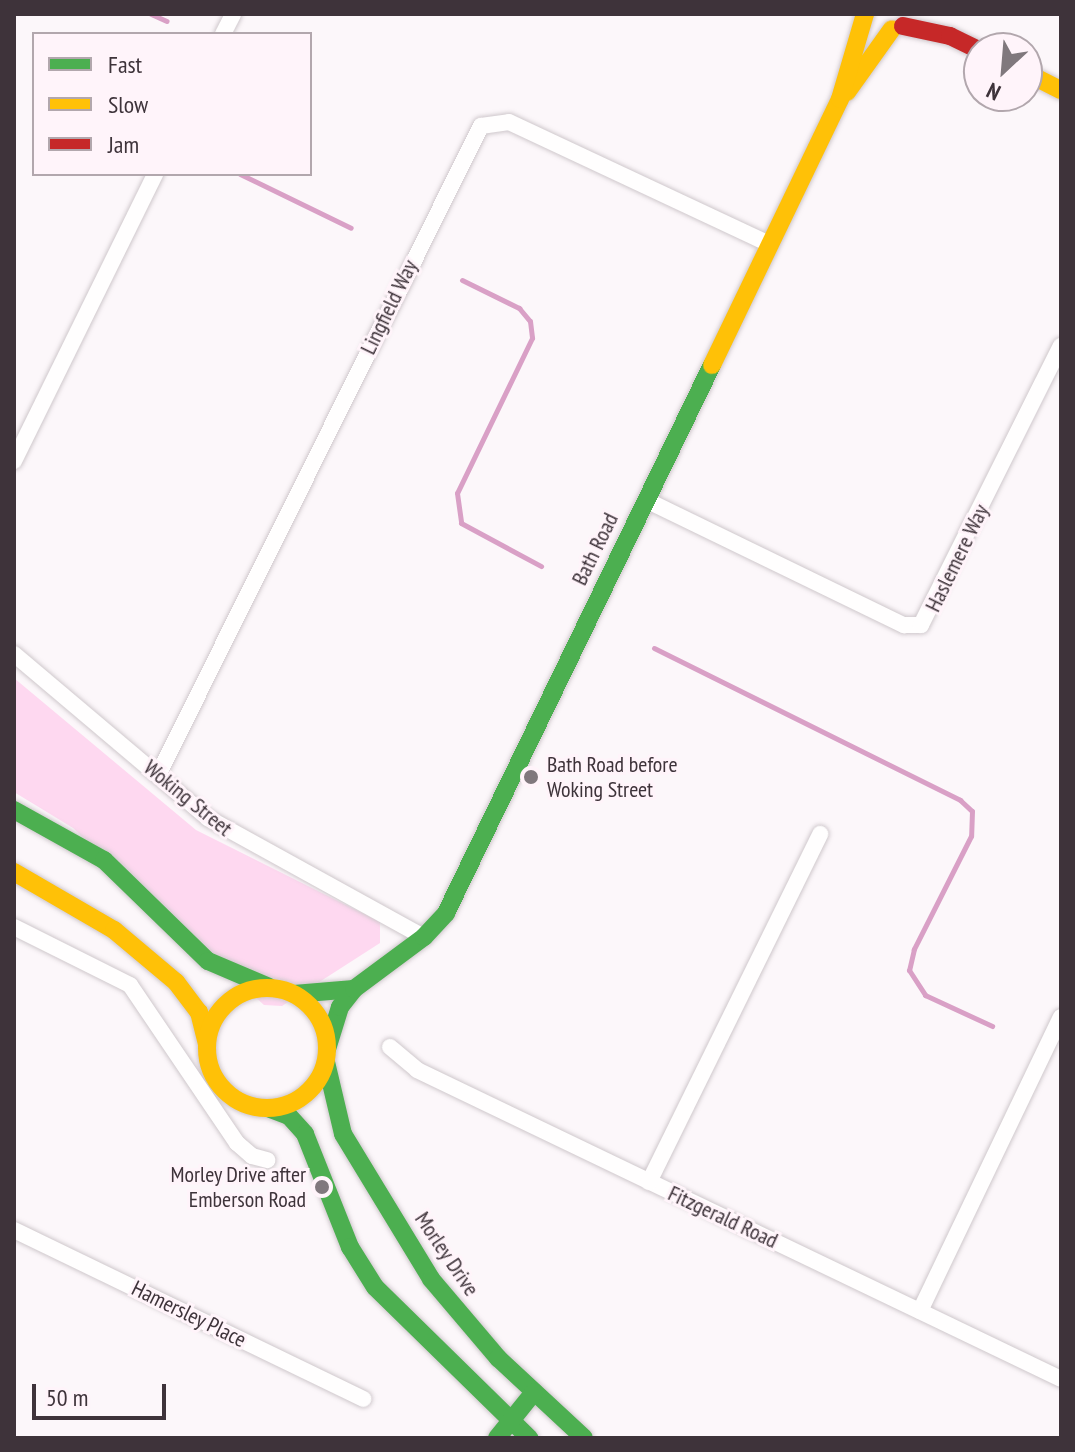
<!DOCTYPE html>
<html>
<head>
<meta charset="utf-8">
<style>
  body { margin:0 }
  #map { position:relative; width:1075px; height:1452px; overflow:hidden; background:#fcf7fa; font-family:"PT Sans Narrow",sans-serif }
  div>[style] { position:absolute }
  .green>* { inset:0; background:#fed8f0 }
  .stream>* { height:5px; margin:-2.5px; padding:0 2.5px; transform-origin:2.5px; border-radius:2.5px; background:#d9a0c6 }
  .roads { filter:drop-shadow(0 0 2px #cfc8cc) drop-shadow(0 0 2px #cfc8cc) }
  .street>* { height:16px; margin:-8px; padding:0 8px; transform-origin:8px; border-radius:8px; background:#fffefe }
  .fast>* { height:18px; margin:-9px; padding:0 9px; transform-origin:9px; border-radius:9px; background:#4caf50 }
  .slow>* { height:18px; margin:-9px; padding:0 9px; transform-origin:9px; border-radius:9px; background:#ffc107 }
  .slow>.ring { margin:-9px; padding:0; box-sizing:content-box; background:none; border:18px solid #ffc107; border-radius:50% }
  .jam>* { height:18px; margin:-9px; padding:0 9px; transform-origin:9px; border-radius:9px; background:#c62828 }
  .dots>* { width:22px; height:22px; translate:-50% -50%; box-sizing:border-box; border:4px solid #fff4fa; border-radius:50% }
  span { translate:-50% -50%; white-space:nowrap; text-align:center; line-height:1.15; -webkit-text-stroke:6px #fff4fa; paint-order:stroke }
  .street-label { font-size:22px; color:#3e333a }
  .poi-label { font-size:22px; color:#3e333a }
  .left { translate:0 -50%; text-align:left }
  .right { translate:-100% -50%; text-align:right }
  .frame { position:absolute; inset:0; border:16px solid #3e333a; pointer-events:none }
  .legend { position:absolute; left:32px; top:32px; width:280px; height:144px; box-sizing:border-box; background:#fff4fa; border:2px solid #b2a7ad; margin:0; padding:10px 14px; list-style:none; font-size:24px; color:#3e333a }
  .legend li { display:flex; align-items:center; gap:16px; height:40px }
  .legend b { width:40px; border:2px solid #b2a7ad }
  .north { position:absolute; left:963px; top:32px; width:80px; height:80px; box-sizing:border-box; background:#fff4fa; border:2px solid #b2a7ad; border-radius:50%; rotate:206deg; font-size:22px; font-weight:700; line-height:32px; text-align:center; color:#3e333a }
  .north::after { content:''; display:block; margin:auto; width:28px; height:36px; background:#80787d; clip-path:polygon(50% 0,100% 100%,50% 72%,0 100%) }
  .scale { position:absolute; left:32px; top:1384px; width:134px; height:36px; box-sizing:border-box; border:4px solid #3e333a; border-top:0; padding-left:10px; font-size:24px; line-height:28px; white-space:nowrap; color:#3e333a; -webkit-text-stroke:6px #fff4fa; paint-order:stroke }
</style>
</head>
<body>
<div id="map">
  <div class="green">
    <div style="clip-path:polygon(14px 678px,196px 830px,380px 922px,380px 943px,282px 1006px,264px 1005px,73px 828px,14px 792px)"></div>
  </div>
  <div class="stream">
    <div style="left:151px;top:14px;width:17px;rotate:24deg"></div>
    <div style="left:240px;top:174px;width:123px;rotate:25.9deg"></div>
    <div style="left:462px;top:280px;width:64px;rotate:26.2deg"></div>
    <div style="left:519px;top:308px;width:17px;rotate:50deg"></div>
    <div style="left:530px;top:321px;width:17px;rotate:83deg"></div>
    <div style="left:532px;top:338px;width:172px;rotate:115.8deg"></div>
    <div style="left:457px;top:493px;width:30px;rotate:82deg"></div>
    <div style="left:461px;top:523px;width:91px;rotate:28.3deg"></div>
    <div style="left:654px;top:648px;width:342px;rotate:26.4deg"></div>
    <div style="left:960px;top:800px;width:16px;rotate:43deg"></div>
    <div style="left:972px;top:811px;width:25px;rotate:92deg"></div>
    <div style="left:971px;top:836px;width:127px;rotate:116.8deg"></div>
    <div style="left:914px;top:949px;width:22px;rotate:103deg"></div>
    <div style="left:909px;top:970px;width:30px;rotate:57deg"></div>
    <div style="left:925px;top:995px;width:74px;rotate:24.8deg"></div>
  </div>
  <div class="roads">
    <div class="street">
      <div style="left:223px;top:34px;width:22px;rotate:-63deg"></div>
      <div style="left:14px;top:461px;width:320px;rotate:-63.8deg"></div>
      <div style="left:646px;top:500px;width:287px;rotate:25.9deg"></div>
      <div style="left:904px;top:625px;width:17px"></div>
      <div style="left:921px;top:625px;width:312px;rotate:-63.4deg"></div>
      <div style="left:14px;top:654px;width:254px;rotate:40.2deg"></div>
      <div style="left:208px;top:818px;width:247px;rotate:28.9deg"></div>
      <div style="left:158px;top:775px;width:725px;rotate:-63.54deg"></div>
      <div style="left:481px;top:126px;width:28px;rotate:-8deg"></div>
      <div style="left:509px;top:122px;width:288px;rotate:25.1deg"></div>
      <div style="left:14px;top:927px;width:130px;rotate:26.6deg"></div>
      <div style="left:130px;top:985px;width:191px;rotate:55.9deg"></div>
      <div style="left:237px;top:1143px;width:20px;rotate:41deg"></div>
      <div style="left:252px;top:1156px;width:16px;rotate:15deg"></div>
      <div style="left:390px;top:1047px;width:35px;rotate:40deg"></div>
      <div style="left:417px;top:1070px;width:714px;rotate:25.63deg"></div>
      <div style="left:649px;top:1182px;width:388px;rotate:-63.8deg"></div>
      <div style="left:14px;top:1230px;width:388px;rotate:25.8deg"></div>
      <div style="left:920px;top:1311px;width:326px;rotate:-64.4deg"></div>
    </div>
    <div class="fast">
      <div style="left:14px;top:810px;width:103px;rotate:29.1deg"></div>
      <div style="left:104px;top:860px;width:145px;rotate:44.2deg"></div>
      <div style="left:208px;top:961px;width:66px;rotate:23.1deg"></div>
      <div style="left:294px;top:994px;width:60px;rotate:-4.8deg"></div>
      <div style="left:327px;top:1049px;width:44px;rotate:-72.8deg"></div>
      <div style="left:340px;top:1007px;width:23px;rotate:-52deg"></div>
      <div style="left:354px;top:989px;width:87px;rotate:-36.6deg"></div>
      <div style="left:424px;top:937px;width:33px;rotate:-47deg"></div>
      <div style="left:446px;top:913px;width:609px;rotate:-64.11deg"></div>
      <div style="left:326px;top:1062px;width:74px;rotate:76.7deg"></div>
      <div style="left:343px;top:1134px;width:170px;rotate:58.7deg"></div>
      <div style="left:431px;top:1279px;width:104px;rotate:49.7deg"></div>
      <div style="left:498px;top:1358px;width:117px;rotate:42.9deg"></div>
      <div style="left:268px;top:1108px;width:22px;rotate:21deg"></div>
      <div style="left:289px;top:1116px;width:24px;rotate:48deg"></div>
      <div style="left:305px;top:1134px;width:122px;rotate:68.3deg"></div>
      <div style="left:350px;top:1247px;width:47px;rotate:58deg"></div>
      <div style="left:375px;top:1287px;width:216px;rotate:44.4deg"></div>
      <div style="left:497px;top:1438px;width:59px;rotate:-51.2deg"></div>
    </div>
    <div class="slow">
      <div style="left:1027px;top:73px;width:38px;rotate:27deg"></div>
      <div style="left:847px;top:92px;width:77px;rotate:-54.5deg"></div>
      <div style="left:712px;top:365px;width:295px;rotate:-64.3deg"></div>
      <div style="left:840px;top:99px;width:89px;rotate:-73.6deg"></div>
      <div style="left:14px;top:872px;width:116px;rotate:30.1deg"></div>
      <div style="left:114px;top:930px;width:81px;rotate:40deg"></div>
      <div style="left:176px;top:982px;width:38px;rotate:53deg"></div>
      <div style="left:199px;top:1012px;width:33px;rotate:76deg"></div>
      <div class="ring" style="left:207px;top:988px;width:102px;height:102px"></div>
    </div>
    <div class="jam">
      <div style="left:903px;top:26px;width:48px;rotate:12deg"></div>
      <div style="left:950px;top:36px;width:32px;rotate:26deg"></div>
    </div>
  </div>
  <div class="dots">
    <div style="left:531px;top:777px;background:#80787d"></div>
    <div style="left:322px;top:1187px;background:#80787d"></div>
  </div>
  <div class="street-label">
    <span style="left:389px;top:307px;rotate:-64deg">Lingfield Way</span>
    <span style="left:595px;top:549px;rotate:-64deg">Bath Road</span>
    <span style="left:957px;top:558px;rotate:-64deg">Haslemere Way</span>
    <span style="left:188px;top:798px;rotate:39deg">Woking Street</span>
    <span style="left:723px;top:1217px;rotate:25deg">Fitzgerald Road</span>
    <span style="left:447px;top:1254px;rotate:56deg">Morley Drive</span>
    <span style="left:189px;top:1314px;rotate:26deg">Hamersley Place</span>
  </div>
  <div class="poi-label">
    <span class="left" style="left:547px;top:777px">Bath Road before<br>Woking Street</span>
    <span class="right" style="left:306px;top:1187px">Morley Drive after<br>Emberson Road</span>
  </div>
  <div class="frame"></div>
  <ul class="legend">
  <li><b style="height:10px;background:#4caf50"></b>Fast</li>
  <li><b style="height:10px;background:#ffc107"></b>Slow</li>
  <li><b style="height:10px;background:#c62828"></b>Jam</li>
  </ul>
  <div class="north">N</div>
  <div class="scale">50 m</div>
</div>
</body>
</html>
